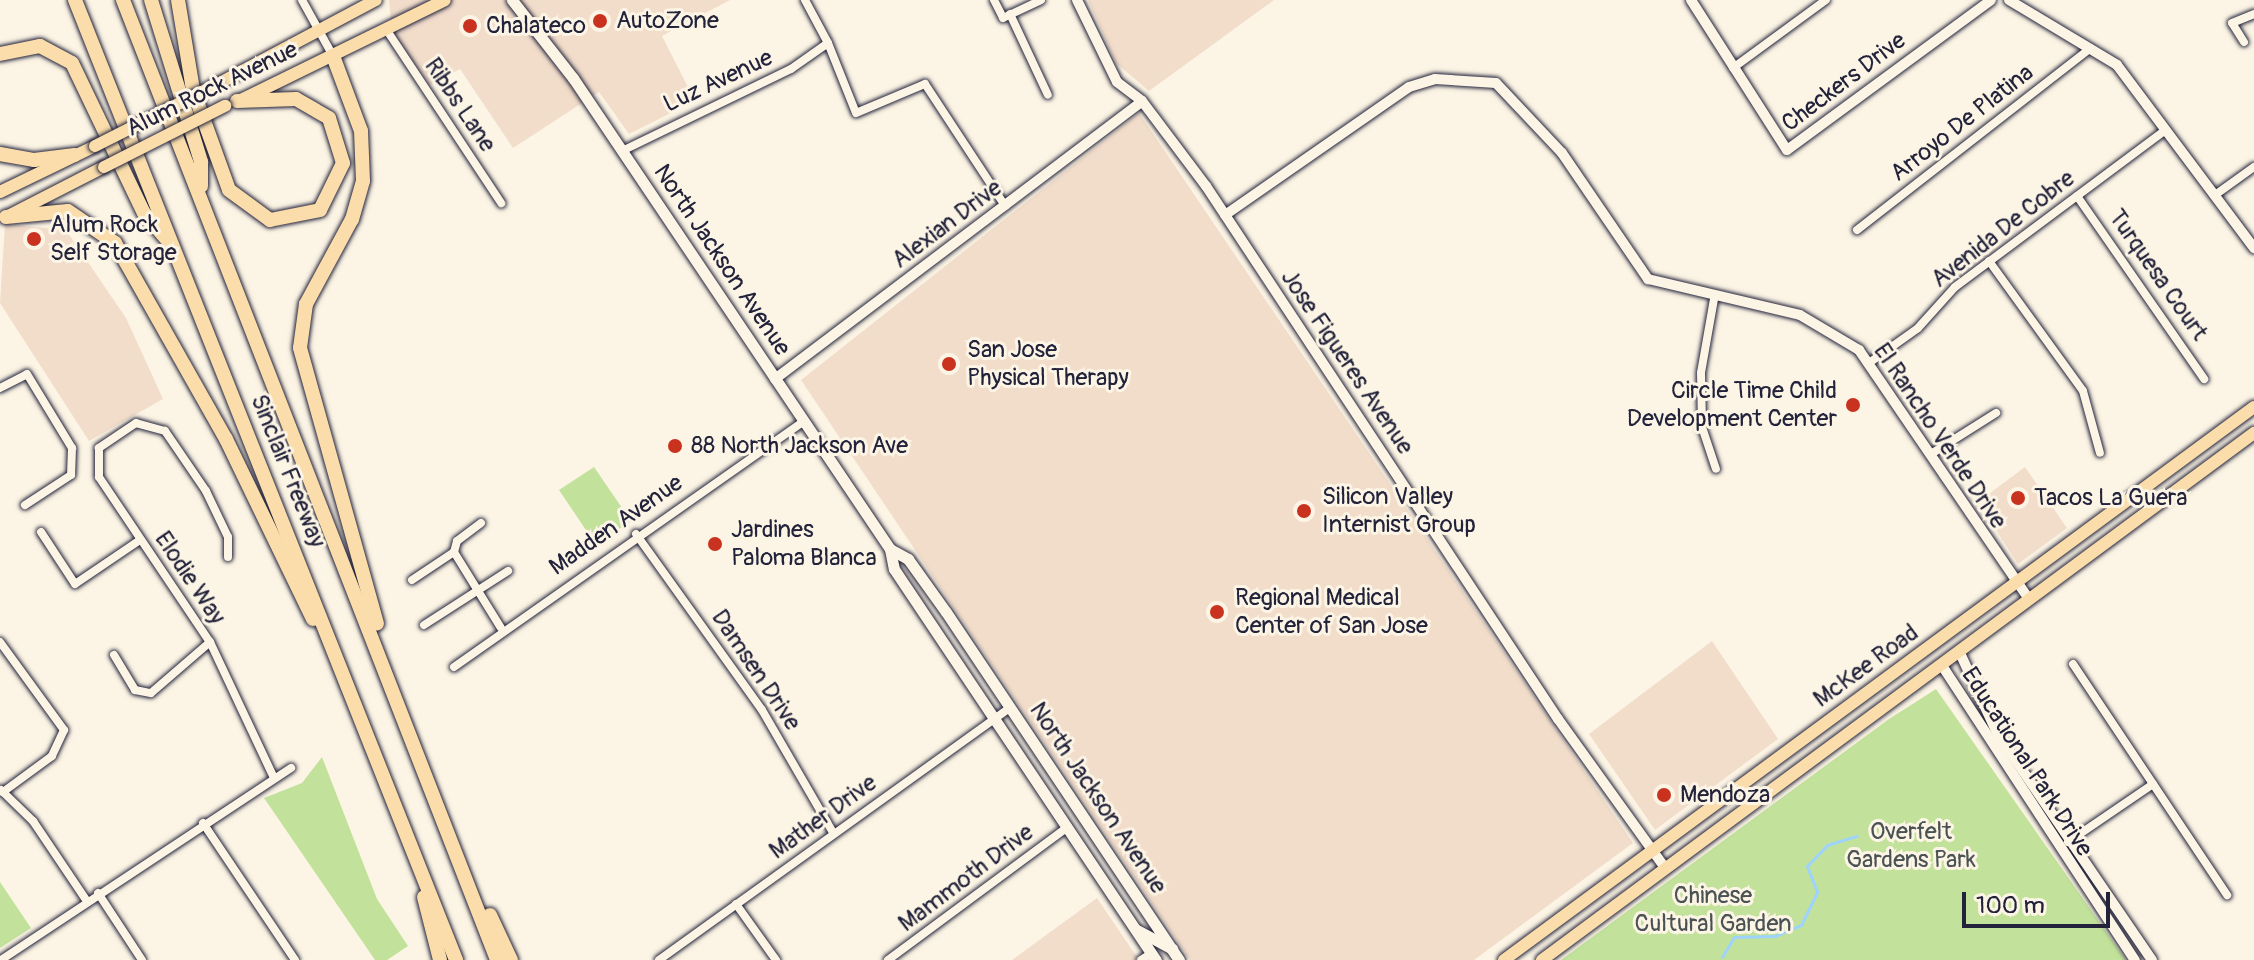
<!DOCTYPE html>
<html>
<head>
<meta charset="utf-8">
<style>
  body { margin:0 }
  #map { position:relative; width:2254px; height:960px; overflow:hidden; background:#fcf5e5; font-family:Pangolin,sans-serif }
  div>[style] { position:absolute }
  .built>* { inset:0; background:#f2ddcb }
  .green>* { inset:0; background:#c2e29b }
  .stream>* { height:3px; margin:-1.5px; padding:0 1.5px; transform-origin:1.5px; border-radius:1.5px; background:#9ed3fc }
  .roads { filter:drop-shadow(0 0 2px #22223b) drop-shadow(0 0 2px #22223b) }
  .minor>* { height:8px; margin:-4px; padding:0 4px; transform-origin:4px; border-radius:4px; background:#fcf5e5 }
  .tertiary>* { height:10px; margin:-5px; padding:0 5px; transform-origin:5px; border-radius:5px; background:#fcf5e5 }
  .secondary>* { height:11px; margin:-5.5px; padding:0 5.5px; transform-origin:5.5px; border-radius:5.5px; background:#fcf5e5 }
  .primary>* { height:12px; margin:-6px; padding:0 6px; transform-origin:6px; border-radius:6px; background:#faddab }
  .motorway>* { height:14px; margin:-7px; padding:0 7px; transform-origin:7px; border-radius:7px; background:#faddab }
  .bridges { filter:drop-shadow(0 0 2px #22223b) drop-shadow(0 0 2px #22223b) }
  .primary-bridge>* { height:12px; margin:-6px; padding:0 6px; transform-origin:6px; border-radius:6px; background:#faddab }
  .dots>* { width:22px; height:22px; translate:-50% -50%; box-sizing:border-box; border:4px solid #fcf5e5; border-radius:50% }
  span { translate:-50% -50%; white-space:nowrap; text-align:center; line-height:1.15; -webkit-text-stroke:6px #fcf5e5; paint-order:stroke }
  .poi-label { font-size:24px; color:#22223b }
  .left { translate:0 -50%; text-align:left }
  .right { translate:-100% -50%; text-align:right }
  .street-label { font-size:24px; color:#22223b }
  .park-label { font-size:24px; color:#4a5253 }
  .scale { position:absolute; left:1962px; top:892px; width:148px; height:36px; box-sizing:border-box; border:4px solid #22223b; border-top:0; padding-left:10px; font-size:24px; line-height:28px; white-space:nowrap; color:#22223b; -webkit-text-stroke:6px #fcf5e5; paint-order:stroke }
</style>
</head>
<body>
<div id="map">
  <div class="built">
    <div style="clip-path:polygon(389px 0,730px 0,662px 36px,695px 101px,629px 134px,599px 92px,513px 148px,460px 69px,430px 85px,392px 32px)"></div>
    <div style="clip-path:polygon(1088px 0,1274px 0,1149px 91px,1116px 63px)"></div>
    <div style="clip-path:polygon(1139px 113px,1633px 843px,1474px 960px,1190px 960px,801px 380px)"></div>
    <div style="clip-path:polygon(5px 224px,66px 230px,126px 318px,163px 399px,89px 441px,0 303px)"></div>
    <div style="clip-path:polygon(2025px 467px,2067px 528px,2018px 564px,1978px 502px)"></div>
    <div style="clip-path:polygon(1712px 641px,1778px 739px,1655px 830px,1589px 734px)"></div>
    <div style="clip-path:polygon(1097px 898px,1139px 960px,1012px 960px)"></div>
  </div>
  <div class="green">
    <div style="clip-path:polygon(594px 467px,631px 521px,596px 545px,559px 490px)"></div>
    <div style="clip-path:polygon(1936px 689px,2126px 960px,1561px 960px,1889px 719px)"></div>
    <div style="clip-path:polygon(322px 757px,377px 899px,408px 946px,387px 960px,375px 960px,264px 798px,302px 783px)"></div>
    <div style="clip-path:polygon(0 882px,31px 928px,0 948px)"></div>
  </div>
  <div class="stream">
    <div style="left:1722px;top:957px;width:23px;rotate:-59deg"></div>
    <div style="left:1734px;top:937px;width:41px;rotate:-1.4deg"></div>
    <div style="left:1775px;top:936px;width:28px;rotate:-23deg"></div>
    <div style="left:1801px;top:925px;width:37px;rotate:-64deg"></div>
    <div style="left:1817px;top:892px;width:28px;rotate:-111deg"></div>
    <div style="left:1807px;top:866px;width:29px;rotate:-46deg"></div>
    <div style="left:1827px;top:845px;width:31px;rotate:-17deg"></div>
  </div>
  <div class="roads">
    <div class="minor">
      <div style="left:302px;top:0;width:64px;rotate:61deg"></div>
      <div style="left:994px;top:0;width:20px;rotate:63deg"></div>
      <div style="left:1003px;top:18px;width:42px;rotate:-25.3deg"></div>
      <div style="left:1010px;top:14px;width:89px;rotate:64.9deg"></div>
      <div style="left:386px;top:29px;width:209px;rotate:56.5deg"></div>
      <div style="left:2244px;top:42px;width:22px;rotate:-122deg"></div>
      <div style="left:2232px;top:23px;width:24px;rotate:-22deg"></div>
      <div style="left:828px;top:43px;width:75px;rotate:68.2deg"></div>
      <div style="left:856px;top:113px;width:75px;rotate:-22.8deg"></div>
      <div style="left:925px;top:84px;width:146px;rotate:56.7deg"></div>
      <div style="left:1733px;top:68px;width:115px;rotate:-36.2deg"></div>
      <div style="left:622px;top:151px;width:188px;rotate:-25.9deg"></div>
      <div style="left:791px;top:69px;width:45px;rotate:-35.1deg"></div>
      <div style="left:828px;top:43px;width:49px;rotate:-118.1deg"></div>
      <div style="left:2215px;top:195px;width:48px;rotate:-35.7deg"></div>
      <div style="left:2077px;top:196px;width:223px;rotate:55.2deg"></div>
      <div style="left:1857px;top:230px;width:296px;rotate:-37.9deg"></div>
      <div style="left:1989px;top:261px;width:160px;rotate:54.1deg"></div>
      <div style="left:2083px;top:391px;width:64px;rotate:74.7deg"></div>
      <div style="left:1714px;top:299px;width:75px;rotate:100deg"></div>
      <div style="left:1701px;top:373px;width:54px;rotate:88.9deg"></div>
      <div style="left:1702px;top:427px;width:44px;rotate:71.6deg"></div>
      <div style="left:1869px;top:363px;width:60px;rotate:-35.5deg"></div>
      <div style="left:1918px;top:328px;width:55px;rotate:-47.9deg"></div>
      <div style="left:1955px;top:287px;width:263px;rotate:-36.7deg"></div>
      <div style="left:0;top:388px;width:30px;rotate:-27deg"></div>
      <div style="left:27px;top:374px;width:87px;rotate:58.7deg"></div>
      <div style="left:72px;top:448px;width:27px;rotate:92deg"></div>
      <div style="left:71px;top:475px;width:55px;rotate:146.9deg"></div>
      <div style="left:1931px;top:454px;width:77px;rotate:-32.2deg"></div>
      <div style="left:481px;top:523px;width:30px;rotate:143deg"></div>
      <div style="left:457px;top:541px;width:11px;rotate:105deg"></div>
      <div style="left:454px;top:552px;width:89px;rotate:58.3deg"></div>
      <div style="left:41px;top:532px;width:62px;rotate:56.8deg"></div>
      <div style="left:75px;top:584px;width:78px;rotate:-34.1deg"></div>
      <div style="left:636px;top:534px;width:216px;rotate:54.4deg"></div>
      <div style="left:762px;top:710px;width:143px;rotate:59.9deg"></div>
      <div style="left:228px;top:557px;width:20px;rotate:-90deg"></div>
      <div style="left:228px;top:537px;width:51px;rotate:-115.6deg"></div>
      <div style="left:206px;top:491px;width:73px;rotate:-124.3deg"></div>
      <div style="left:165px;top:431px;width:30px;rotate:-165deg"></div>
      <div style="left:136px;top:423px;width:45px;rotate:146deg"></div>
      <div style="left:99px;top:448px;width:29px;rotate:90deg"></div>
      <div style="left:99px;top:477px;width:199px;rotate:56.1deg"></div>
      <div style="left:210px;top:642px;width:148px;rotate:64.8deg"></div>
      <div style="left:412px;top:580px;width:50px;rotate:-33.7deg"></div>
      <div style="left:424px;top:625px;width:100px;rotate:-32.7deg"></div>
      <div style="left:0;top:642px;width:109px;rotate:54deg"></div>
      <div style="left:64px;top:730px;width:29px;rotate:115deg"></div>
      <div style="left:52px;top:756px;width:61px;rotate:143.7deg"></div>
      <div style="left:114px;top:655px;width:41px;rotate:59deg"></div>
      <div style="left:135px;top:690px;width:16px;rotate:11deg"></div>
      <div style="left:151px;top:693px;width:78px;rotate:-40.8deg"></div>
      <div style="left:2073px;top:664px;width:278px;rotate:56.3deg"></div>
      <div style="left:454px;top:667px;width:428px;rotate:-35.1deg"></div>
      <div style="left:1px;top:790px;width:45px;rotate:44.1deg"></div>
      <div style="left:33px;top:821px;width:95px;rotate:56.1deg"></div>
      <div style="left:203px;top:823px;width:165px;rotate:56.1deg"></div>
      <div style="left:2068px;top:842px;width:103px;rotate:-34.3deg"></div>
      <div style="left:98px;top:893px;width:80px;rotate:56.7deg"></div>
      <div style="left:736px;top:904px;width:69px;rotate:54.5deg"></div>
      <div style="left:1px;top:960px;width:348px;rotate:-33.5deg"></div>
      <div style="left:659px;top:960px;width:433px;rotate:-35.7deg"></div>
      <div style="left:888px;top:960px;width:224px;rotate:-36.5deg"></div>
      <div style="left:1141px;top:960px;width:13px;rotate:-32deg"></div>
    </div>
    <div class="tertiary">
      <div style="left:1077px;top:0;width:91px;rotate:64deg"></div>
      <div style="left:1117px;top:82px;width:31px;rotate:37deg"></div>
      <div style="left:1142px;top:101px;width:106px;rotate:53deg"></div>
      <div style="left:1206px;top:186px;width:639px;rotate:56.56deg"></div>
      <div style="left:1558px;top:719px;width:183px;rotate:54.3deg"></div>
      <div style="left:1691px;top:0;width:178px;rotate:57.4deg"></div>
      <div style="left:1787px;top:150px;width:253px;rotate:-36.3deg"></div>
      <div style="left:2009px;top:0;width:126px;rotate:31deg"></div>
      <div style="left:2117px;top:65px;width:229px;rotate:53.2deg"></div>
      <div style="left:1225px;top:215px;width:224px;rotate:-34.8deg"></div>
      <div style="left:1409px;top:87px;width:27px;rotate:-17deg"></div>
      <div style="left:1435px;top:79px;width:61px;rotate:3.8deg"></div>
      <div style="left:1496px;top:83px;width:96px;rotate:46.7deg"></div>
      <div style="left:1562px;top:153px;width:153px;rotate:55.7deg"></div>
      <div style="left:1648px;top:279px;width:156px;rotate:13.3deg"></div>
      <div style="left:1800px;top:315px;width:69px;rotate:30.7deg"></div>
      <div style="left:1859px;top:350px;width:301px;rotate:55.7deg"></div>
      <div style="left:775px;top:379px;width:460px;rotate:-37.1deg"></div>
      <div style="left:1959px;top:651px;width:90px;rotate:65.1deg"></div>
      <div style="left:1997px;top:733px;width:275px;rotate:55.7deg"></div>
      <div style="left:1941px;top:664px;width:354px;rotate:56.8deg"></div>
    </div>
    <div class="secondary">
      <div style="left:512px;top:0;width:99px;rotate:52deg"></div>
      <div style="left:573px;top:78px;width:568px;rotate:56.06deg"></div>
      <div style="left:890px;top:549px;width:20px;rotate:79deg"></div>
      <div style="left:894px;top:569px;width:471px;rotate:56.2deg"></div>
      <div style="left:890px;top:549px;width:21px;rotate:29deg"></div>
      <div style="left:908px;top:559px;width:65px;rotate:54.4deg"></div>
      <div style="left:946px;top:612px;width:419px;rotate:56.2deg"></div>
      <div style="left:1137px;top:930px;width:40px;rotate:28deg"></div>
    </div>
    <div class="primary">
      <div style="left:216px;top:85px;width:181px;rotate:-28deg"></div>
      <div style="left:239px;top:101px;width:229px;rotate:-26.1deg"></div>
      <div style="left:0;top:192px;width:106px;rotate:-25.8deg"></div>
      <div style="left:10px;top:215px;width:106px;rotate:-27.1deg"></div>
      <div style="left:1504px;top:960px;width:932px;rotate:-36.4deg"></div>
      <div style="left:1542px;top:960px;width:886px;rotate:-36.51deg"></div>
    </div>
    <div class="motorway">
      <div style="left:75px;top:0;width:1033px;rotate:68.35deg"></div>
      <div style="left:123px;top:0;width:1030px;rotate:68.71deg"></div>
      <div style="left:151px;top:0;width:170px;rotate:72.8deg"></div>
      <div style="left:201px;top:162px;width:24px;rotate:90deg"></div>
      <div style="left:178px;top:0;width:91px;rotate:80.5deg"></div>
      <div style="left:193px;top:90px;width:106px;rotate:70.2deg"></div>
      <div style="left:229px;top:190px;width:51px;rotate:36.2deg"></div>
      <div style="left:270px;top:220px;width:51px;rotate:-11.3deg"></div>
      <div style="left:320px;top:210px;width:52px;rotate:-63.9deg"></div>
      <div style="left:343px;top:163px;width:47px;rotate:-107.3deg"></div>
      <div style="left:329px;top:118px;width:38px;rotate:-150deg"></div>
      <div style="left:296px;top:99px;width:59px;rotate:178.1deg"></div>
      <div style="left:0;top:54px;width:41px;rotate:-11.3deg"></div>
      <div style="left:40px;top:46px;width:36px;rotate:28deg"></div>
      <div style="left:72px;top:63px;width:166px;rotate:64.4deg"></div>
      <div style="left:144px;top:213px;width:35px;rotate:49deg"></div>
      <div style="left:333px;top:56px;width:80px;rotate:69.5deg"></div>
      <div style="left:361px;top:131px;width:50px;rotate:87.7deg"></div>
      <div style="left:363px;top:181px;width:40px;rotate:106deg"></div>
      <div style="left:352px;top:219px;width:97px;rotate:118.4deg"></div>
      <div style="left:306px;top:304px;width:44px;rotate:97.8deg"></div>
      <div style="left:300px;top:348px;width:286px;rotate:74.4deg"></div>
      <div style="left:0;top:154px;width:35px;rotate:10deg"></div>
      <div style="left:34px;top:160px;width:41px;rotate:-7deg"></div>
      <div style="left:6px;top:217px;width:62px;rotate:-5.5deg"></div>
      <div style="left:68px;top:211px;width:57px;rotate:34.2deg"></div>
      <div style="left:115px;top:243px;width:225px;rotate:60.5deg"></div>
      <div style="left:226px;top:439px;width:200px;rotate:64.2deg"></div>
      <div style="left:424px;top:897px;width:65px;rotate:75.7deg"></div>
      <div style="left:490px;top:915px;width:50px;rotate:65deg"></div>
    </div>
  </div>
  <div class="bridges">
    <div class="primary-bridge">
      <div style="left:95px;top:146px;width:136px;rotate:-26.8deg"></div>
      <div style="left:104px;top:167px;width:136px;rotate:-26.8deg"></div>
    </div>
  </div>
  <div class="dots">
    <div style="left:600px;top:21px;background:#c8321e"></div>
    <div style="left:470px;top:26px;background:#c8321e"></div>
    <div style="left:34px;top:239px;background:#c8321e"></div>
    <div style="left:949px;top:364px;background:#c8321e"></div>
    <div style="left:1853px;top:405px;background:#c8321e"></div>
    <div style="left:675px;top:446px;background:#c8321e"></div>
    <div style="left:2018px;top:498px;background:#c8321e"></div>
    <div style="left:1304px;top:511px;background:#c8321e"></div>
    <div style="left:715px;top:544px;background:#c8321e"></div>
    <div style="left:1217px;top:612px;background:#c8321e"></div>
    <div style="left:1664px;top:795px;background:#c8321e"></div>
  </div>
  <div class="poi-label">
    <span class="left" style="left:616px;top:21px">AutoZone</span>
    <span class="left" style="left:486px;top:26px">Chalateco</span>
    <span class="left" style="left:50px;top:239px">Alum Rock<br>Self Storage</span>
    <span class="left" style="left:967px;top:364px">San Jose<br>Physical Therapy</span>
    <span class="right" style="left:1837px;top:405px">Circle Time Child<br>Development Center</span>
    <span class="left" style="left:691px;top:446px">88 North Jackson Ave</span>
    <span class="left" style="left:1322px;top:511px">Silicon Valley<br>Internist Group</span>
    <span class="left" style="left:2034px;top:498px">Tacos La Guera</span>
    <span class="left" style="left:731px;top:544px">Jardines<br>Paloma Blanca</span>
    <span class="left" style="left:1235px;top:612px">Regional Medical<br>Center of San Jose</span>
    <span class="left" style="left:1680px;top:795px">Mendoza</span>
  </div>
  <div class="street-label">
    <span style="left:718px;top:81px;rotate:-25deg">Luz Avenue</span>
    <span style="left:1844px;top:82px;rotate:-37deg">Checkers Drive</span>
    <span style="left:212px;top:89px;rotate:-26deg">Alum Rock Avenue</span>
    <span style="left:460px;top:105px;rotate:56deg">Ribbs Lane</span>
    <span style="left:1962px;top:123px;rotate:-38deg">Arroyo De Platina</span>
    <span style="left:947px;top:224px;rotate:-37deg">Alexian Drive</span>
    <span style="left:2003px;top:229px;rotate:-38deg">Avenida De Cobre</span>
    <span style="left:722px;top:260px;rotate:56deg">North Jackson Avenue</span>
    <span style="left:2158px;top:275px;rotate:55deg">Turquesa Court</span>
    <span style="left:1347px;top:362px;rotate:56deg">Jose Figueres Avenue</span>
    <span style="left:1940px;top:436px;rotate:56deg">El Rancho Verde Drive</span>
    <span style="left:288px;top:471px;rotate:68deg">Sinclair Freeway</span>
    <span style="left:616px;top:525px;rotate:-35deg">Madden Avenue</span>
    <span style="left:190px;top:578px;rotate:56deg">Elodie Way</span>
    <span style="left:1866px;top:666px;rotate:-36deg">McKee Road</span>
    <span style="left:756px;top:670px;rotate:56deg">Damsen Drive</span>
    <span style="left:2027px;top:762px;rotate:57deg">Educational Park Drive</span>
    <span style="left:1098px;top:798px;rotate:56deg">North Jackson Avenue</span>
    <span style="left:823px;top:817px;rotate:-36deg">Mather Drive</span>
    <span style="left:966px;top:878px;rotate:-37deg">Mammoth Drive</span>
  </div>
  <div class="park-label">
    <span style="left:1911px;top:846px">Overfelt<br>Gardens Park</span>
    <span style="left:1713px;top:910px">Chinese<br>Cultural Garden</span>
  </div>
  <div class="scale">100 m</div>
</div>
</body>
</html>
